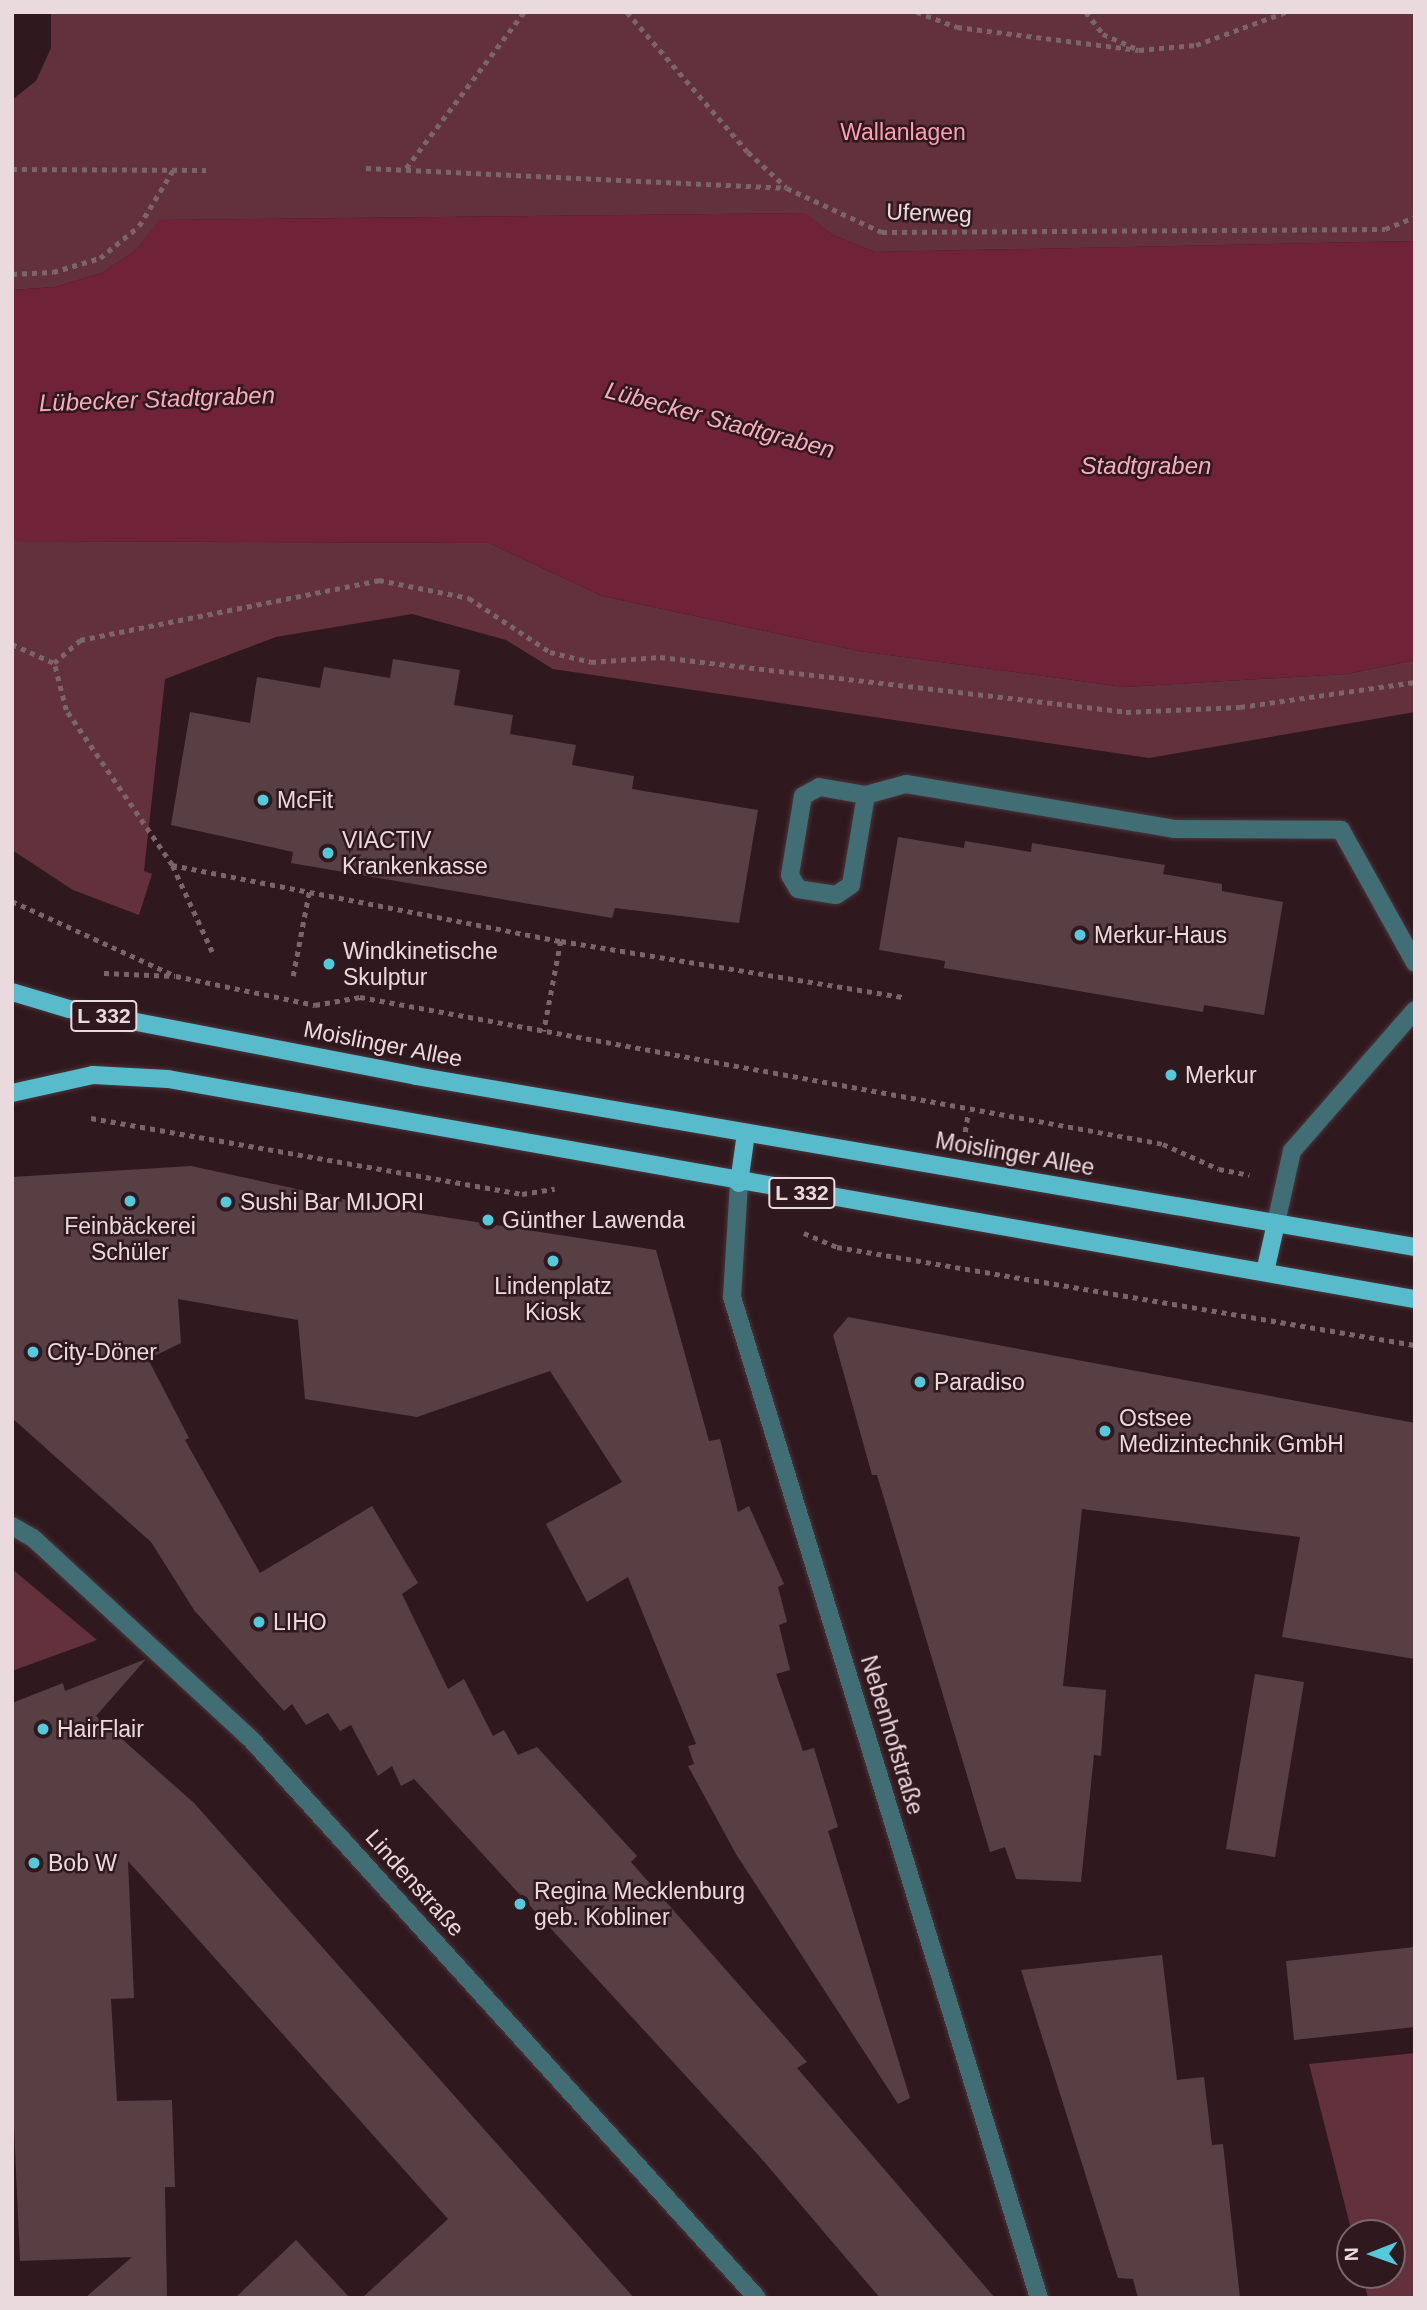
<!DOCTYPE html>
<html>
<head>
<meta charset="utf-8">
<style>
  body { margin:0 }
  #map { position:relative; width:1427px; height:2310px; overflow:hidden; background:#30191e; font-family:Helvetica,sans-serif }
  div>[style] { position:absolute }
  .green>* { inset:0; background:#62313c }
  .water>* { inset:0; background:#702239 }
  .building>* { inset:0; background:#583f44 }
  .path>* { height:4.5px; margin-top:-2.25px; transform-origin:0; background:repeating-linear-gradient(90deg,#7a6569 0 5px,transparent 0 10px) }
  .roads { filter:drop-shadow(0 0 2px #4a3439) drop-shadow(0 0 2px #4a3439) }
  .minor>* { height:18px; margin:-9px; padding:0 9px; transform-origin:9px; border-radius:9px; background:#416d75 }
  .major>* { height:18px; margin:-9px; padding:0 9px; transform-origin:9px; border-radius:9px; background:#57bbcb }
  .dots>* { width:19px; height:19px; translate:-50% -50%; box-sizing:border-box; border:4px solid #30191e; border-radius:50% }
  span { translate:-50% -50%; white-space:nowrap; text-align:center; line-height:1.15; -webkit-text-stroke:5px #30191e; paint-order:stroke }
  .shield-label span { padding:2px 5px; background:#30191e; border:2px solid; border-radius:5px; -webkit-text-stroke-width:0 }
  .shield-label { font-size:21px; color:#ebdadd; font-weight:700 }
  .park-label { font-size:23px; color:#fd9fb3 }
  .street-label { font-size:23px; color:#ebdadd }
  .poi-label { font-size:23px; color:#ebdadd }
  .left { translate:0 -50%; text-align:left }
  .water-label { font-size:24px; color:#f4adbb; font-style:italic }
  .frame { position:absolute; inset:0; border:14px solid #ebdadd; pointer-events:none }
  .north { position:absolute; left:1336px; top:2219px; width:70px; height:70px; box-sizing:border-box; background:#30191e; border:2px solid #7b666a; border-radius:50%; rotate:269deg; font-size:19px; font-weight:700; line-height:28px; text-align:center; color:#ebdadd }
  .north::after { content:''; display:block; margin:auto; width:24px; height:32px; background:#53cadc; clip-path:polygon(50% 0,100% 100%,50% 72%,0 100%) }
</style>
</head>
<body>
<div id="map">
  <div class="green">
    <div style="clip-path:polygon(51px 12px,1415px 12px,1415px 241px,875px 252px,831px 234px,804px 213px,160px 220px,136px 250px,102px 273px,55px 287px,12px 290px,12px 100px,36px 81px,51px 48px)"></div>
    <div style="clip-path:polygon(12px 541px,489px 543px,602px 596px,859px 651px,1124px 687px,1347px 674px,1415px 660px,1415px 712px,1149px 758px,553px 669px,506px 640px,412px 614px,276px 637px,165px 679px,144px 871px,152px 874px,139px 915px,73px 890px,12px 850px)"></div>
    <div style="clip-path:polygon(12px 1569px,97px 1640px,12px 1671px)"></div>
    <div style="clip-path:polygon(1415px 2053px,1415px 2298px,1368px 2298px,1362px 2275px,1392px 2275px,1392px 2233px,1352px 2233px,1309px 2064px)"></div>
  </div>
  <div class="water">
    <div style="clip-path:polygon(805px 213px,831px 234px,875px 252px,1415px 241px,1415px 660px,1347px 674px,1124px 687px,859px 651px,602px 596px,489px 543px,12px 541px,12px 290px,55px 287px,102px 273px,136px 250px,159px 220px)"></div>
  </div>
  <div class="building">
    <div style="clip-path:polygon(393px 659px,460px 670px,454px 705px,513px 715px,510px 734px,576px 745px,572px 765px,634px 776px,632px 789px,758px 810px,739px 923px,615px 908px,612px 918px,291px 863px,293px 852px,171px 825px,190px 712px,250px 723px,257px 677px,320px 688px,324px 667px,390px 678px)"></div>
    <div style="clip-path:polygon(898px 837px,964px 848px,965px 841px,1031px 852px,1032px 843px,1165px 865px,1163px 874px,1222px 884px,1222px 891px,1283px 902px,1264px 1015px,1204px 1005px,1203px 1012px,1137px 1001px,944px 968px,945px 961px,879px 950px)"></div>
    <div style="clip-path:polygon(191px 1166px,380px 1207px,656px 1250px,709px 1441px,720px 1439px,738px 1512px,749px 1506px,784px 1584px,778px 1587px,787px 1622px,779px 1625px,790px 1670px,776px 1674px,803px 1751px,814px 1748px,838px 1827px,828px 1831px,910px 2098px,898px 2104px,736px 1854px,688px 1766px,694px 1764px,688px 1746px,696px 1744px,628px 1577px,587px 1602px,546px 1524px,622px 1482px,550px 1371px,417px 1417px,305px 1399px,298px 1320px,178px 1299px,181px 1343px,148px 1359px,189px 1438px,185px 1440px,260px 1573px,372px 1506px,418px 1583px,402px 1594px,448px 1689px,464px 1679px,493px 1736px,504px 1730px,518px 1755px,537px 1747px,637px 1856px,631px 1862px,807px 2062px,797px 2068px,995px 2298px,880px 2298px,760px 2157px,414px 1779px,401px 1786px,392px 1766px,378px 1776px,351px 1725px,340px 1731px,328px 1713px,306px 1725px,292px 1704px,284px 1711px,194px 1610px,151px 1542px,12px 1418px,12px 1177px)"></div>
    <div style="clip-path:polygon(848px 1317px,1415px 1423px,1415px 1659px,1282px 1637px,1300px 1537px,1082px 1509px,1063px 1686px,1106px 1690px,1101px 1756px,1094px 1755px,1081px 1882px,1016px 1879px,1005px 1847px,990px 1852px,877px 1475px,872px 1475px,833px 1335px)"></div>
    <div style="clip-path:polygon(146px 1659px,96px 1716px,194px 1803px,634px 2298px,362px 2298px,448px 2219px,128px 1861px,134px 1998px,111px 1999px,117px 2101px,172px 2100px,175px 2187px,165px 2187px,167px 2298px,85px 2298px,132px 2257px,20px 2261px,12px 2082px,12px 1703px,63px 1683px,65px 1691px)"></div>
    <div style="clip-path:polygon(1255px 1674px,1304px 1682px,1275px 1857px,1226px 1849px)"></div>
    <div style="clip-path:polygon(1415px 1947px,1415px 2027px,1294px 2040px,1286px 1961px)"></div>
    <div style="clip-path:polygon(1162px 1955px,1177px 2080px,1204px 2077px,1212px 2145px,1223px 2144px,1240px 2298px,1138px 2298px,1133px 2279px,1118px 2278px,1021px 1970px)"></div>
    <div style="clip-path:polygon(296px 2240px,350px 2298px,235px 2298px)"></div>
  </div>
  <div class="path">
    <div style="left:627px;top:12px;width:185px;rotate:49.2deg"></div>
    <div style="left:748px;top:152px;width:52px;rotate:42.6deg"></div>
    <div style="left:917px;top:12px;width:43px;rotate:20.6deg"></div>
    <div style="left:957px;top:27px;width:183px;rotate:7.2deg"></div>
    <div style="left:1086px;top:12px;width:28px;rotate:52deg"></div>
    <div style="left:1103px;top:34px;width:39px;rotate:24deg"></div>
    <div style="left:1139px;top:50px;width:57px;rotate:-5deg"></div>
    <div style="left:1196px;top:45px;width:96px;rotate:-20.1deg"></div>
    <div style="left:366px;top:168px;width:421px;rotate:2.7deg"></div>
    <div style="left:787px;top:188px;width:105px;rotate:24.9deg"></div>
    <div style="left:882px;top:232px;width:503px;rotate:-0.34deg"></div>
    <div style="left:1385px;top:229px;width:32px;rotate:-22deg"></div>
    <div style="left:406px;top:168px;width:196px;rotate:-52.9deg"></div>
    <div style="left:12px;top:169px;width:194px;rotate:0.3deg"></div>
    <div style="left:12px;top:274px;width:41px;rotate:-2.8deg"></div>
    <div style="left:53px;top:272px;width:49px;rotate:-16.6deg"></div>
    <div style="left:100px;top:258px;width:50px;rotate:-39.4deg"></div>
    <div style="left:139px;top:226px;width:66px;rotate:-58.7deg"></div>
    <div style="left:12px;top:644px;width:46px;rotate:24.3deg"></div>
    <div style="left:172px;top:865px;width:396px;rotate:11.1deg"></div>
    <div style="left:561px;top:941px;width:92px;rotate:100.7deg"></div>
    <div style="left:12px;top:901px;width:180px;rotate:24.6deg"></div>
    <div style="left:176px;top:976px;width:142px;rotate:11.8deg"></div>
    <div style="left:315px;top:1005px;width:46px;rotate:-10.1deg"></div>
    <div style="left:360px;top:997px;width:816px;rotate:10.37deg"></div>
    <div style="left:1163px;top:1144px;width:61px;rotate:24.1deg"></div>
    <div style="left:1219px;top:1169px;width:31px;rotate:11deg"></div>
    <div style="left:561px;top:941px;width:346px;rotate:9.3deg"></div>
    <div style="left:212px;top:952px;width:96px;rotate:-114.7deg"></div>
    <div style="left:172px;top:865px;width:188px;rotate:-124.4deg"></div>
    <div style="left:66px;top:710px;width:49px;rotate:-104.3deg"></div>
    <div style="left:54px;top:663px;width:35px;rotate:-41deg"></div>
    <div style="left:80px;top:640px;width:305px;rotate:-11.3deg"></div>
    <div style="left:379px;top:580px;width:92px;rotate:11.3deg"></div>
    <div style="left:469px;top:598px;width:97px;rotate:33.7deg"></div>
    <div style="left:550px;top:652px;width:42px;rotate:13.7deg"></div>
    <div style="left:591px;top:662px;width:69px;rotate:-4.1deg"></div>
    <div style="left:660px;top:657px;width:469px;rotate:6.7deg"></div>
    <div style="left:1126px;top:712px;width:114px;rotate:-2.5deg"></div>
    <div style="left:1240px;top:707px;width:177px;rotate:-8.1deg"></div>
    <div style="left:104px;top:973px;width:71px;rotate:2.4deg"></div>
    <div style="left:293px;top:976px;width:86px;rotate:-79.2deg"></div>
    <div style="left:91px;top:1118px;width:438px;rotate:10deg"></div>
    <div style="left:522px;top:1194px;width:33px;rotate:-9deg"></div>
    <div style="left:965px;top:1132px;width:20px;rotate:-81deg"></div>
    <div style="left:804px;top:1233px;width:36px;rotate:23deg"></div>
    <div style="left:837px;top:1247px;width:586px;rotate:9.62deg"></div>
  </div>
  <div class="roads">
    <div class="minor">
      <div style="left:866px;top:795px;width:91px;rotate:99.5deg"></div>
      <div style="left:851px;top:885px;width:18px;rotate:146deg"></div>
      <div style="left:836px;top:895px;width:38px;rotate:-171deg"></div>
      <div style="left:798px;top:889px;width:16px;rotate:-120deg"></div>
      <div style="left:790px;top:875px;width:80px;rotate:-80.7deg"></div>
      <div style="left:803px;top:796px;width:18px;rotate:-29deg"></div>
      <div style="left:819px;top:787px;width:48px;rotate:9.7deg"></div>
      <div style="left:866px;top:795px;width:41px;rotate:-15.4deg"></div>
      <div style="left:906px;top:784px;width:272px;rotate:9.5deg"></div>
      <div style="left:1174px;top:829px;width:167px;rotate:0.3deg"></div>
      <div style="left:1341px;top:830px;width:152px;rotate:60.9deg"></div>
      <div style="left:739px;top:1183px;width:114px;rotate:93.5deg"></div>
      <div style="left:732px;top:1297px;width:1047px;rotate:72.95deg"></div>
      <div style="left:1276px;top:1223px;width:74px;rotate:-77.5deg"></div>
      <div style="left:1292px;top:1151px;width:187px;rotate:-48.9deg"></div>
      <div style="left:12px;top:1526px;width:24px;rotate:30deg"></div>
      <div style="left:33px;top:1538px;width:295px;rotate:42.7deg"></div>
      <div style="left:250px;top:1738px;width:755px;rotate:47.84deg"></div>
    </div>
    <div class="major">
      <div style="left:12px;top:992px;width:59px;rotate:16.6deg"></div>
      <div style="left:69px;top:1009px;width:353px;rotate:10.9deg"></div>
      <div style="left:416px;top:1076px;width:1014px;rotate:9.71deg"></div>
      <div style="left:12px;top:1093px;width:83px;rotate:-12.5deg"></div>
      <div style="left:93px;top:1075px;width:75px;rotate:3.1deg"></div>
      <div style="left:168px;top:1079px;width:1266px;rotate:10.01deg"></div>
      <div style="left:739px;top:1183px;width:50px;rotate:-82deg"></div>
      <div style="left:1265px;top:1272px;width:50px;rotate:-77.3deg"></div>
    </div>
  </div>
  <div class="dots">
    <div style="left:263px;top:800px;background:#53cadc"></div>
    <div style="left:328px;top:853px;background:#53cadc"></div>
    <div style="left:1080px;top:935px;background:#53cadc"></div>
    <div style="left:329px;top:964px;background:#53cadc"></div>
    <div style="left:1171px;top:1075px;background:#53cadc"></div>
    <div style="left:130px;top:1201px;background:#53cadc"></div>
    <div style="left:226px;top:1202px;background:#53cadc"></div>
    <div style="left:488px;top:1220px;background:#53cadc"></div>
    <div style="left:553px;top:1261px;background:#53cadc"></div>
    <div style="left:33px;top:1352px;background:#53cadc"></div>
    <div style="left:920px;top:1382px;background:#53cadc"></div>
    <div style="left:1105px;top:1431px;background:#53cadc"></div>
    <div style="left:259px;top:1622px;background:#53cadc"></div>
    <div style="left:43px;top:1729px;background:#53cadc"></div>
    <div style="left:34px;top:1863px;background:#53cadc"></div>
    <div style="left:520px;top:1904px;background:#53cadc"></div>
  </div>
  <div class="shield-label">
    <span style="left:104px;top:1016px">L 332</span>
    <span style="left:802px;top:1193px">L 332</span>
  </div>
  <div class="park-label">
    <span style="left:903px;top:132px">Wallanlagen</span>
  </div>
  <div class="street-label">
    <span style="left:929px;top:213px;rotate:2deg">Uferweg</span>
    <span style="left:383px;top:1044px;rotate:11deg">Moislinger Allee</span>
    <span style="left:1015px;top:1154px;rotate:10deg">Moislinger Allee</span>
    <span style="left:892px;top:1735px;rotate:73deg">Nebenhofstraße</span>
    <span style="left:415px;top:1883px;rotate:48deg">Lindenstraße</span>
  </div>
  <div class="poi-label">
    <span class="left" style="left:277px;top:800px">McFit</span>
    <span class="left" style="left:342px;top:853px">VIACTIV<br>Krankenkasse</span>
    <span class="left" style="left:1094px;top:935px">Merkur-Haus</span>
    <span class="left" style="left:343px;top:964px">Windkinetische<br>Skulptur</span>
    <span class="left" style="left:1185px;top:1075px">Merkur</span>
    <span class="left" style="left:240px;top:1202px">Sushi Bar MIJORI</span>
    <span class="left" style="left:502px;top:1220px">Günther Lawenda</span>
    <span style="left:130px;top:1239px">Feinbäckerei<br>Schüler</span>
    <span style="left:553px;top:1299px">Lindenplatz<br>Kiosk</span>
    <span class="left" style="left:47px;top:1352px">City-Döner</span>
    <span class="left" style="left:934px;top:1382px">Paradiso</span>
    <span class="left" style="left:1119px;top:1431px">Ostsee<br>Medizintechnik GmbH</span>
    <span class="left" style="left:273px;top:1622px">LIHO</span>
    <span class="left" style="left:57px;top:1729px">HairFlair</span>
    <span class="left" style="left:48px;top:1863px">Bob W</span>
    <span class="left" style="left:534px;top:1904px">Regina Mecklenburg<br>geb. Kobliner</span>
  </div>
  <div class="water-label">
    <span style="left:157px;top:399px;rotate:-2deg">Lübecker Stadtgraben</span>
    <span style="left:720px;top:420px;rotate:15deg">Lübecker Stadtgraben</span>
    <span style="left:1146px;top:466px">Stadtgraben</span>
  </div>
  <div class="frame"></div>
  <div class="north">N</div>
</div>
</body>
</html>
